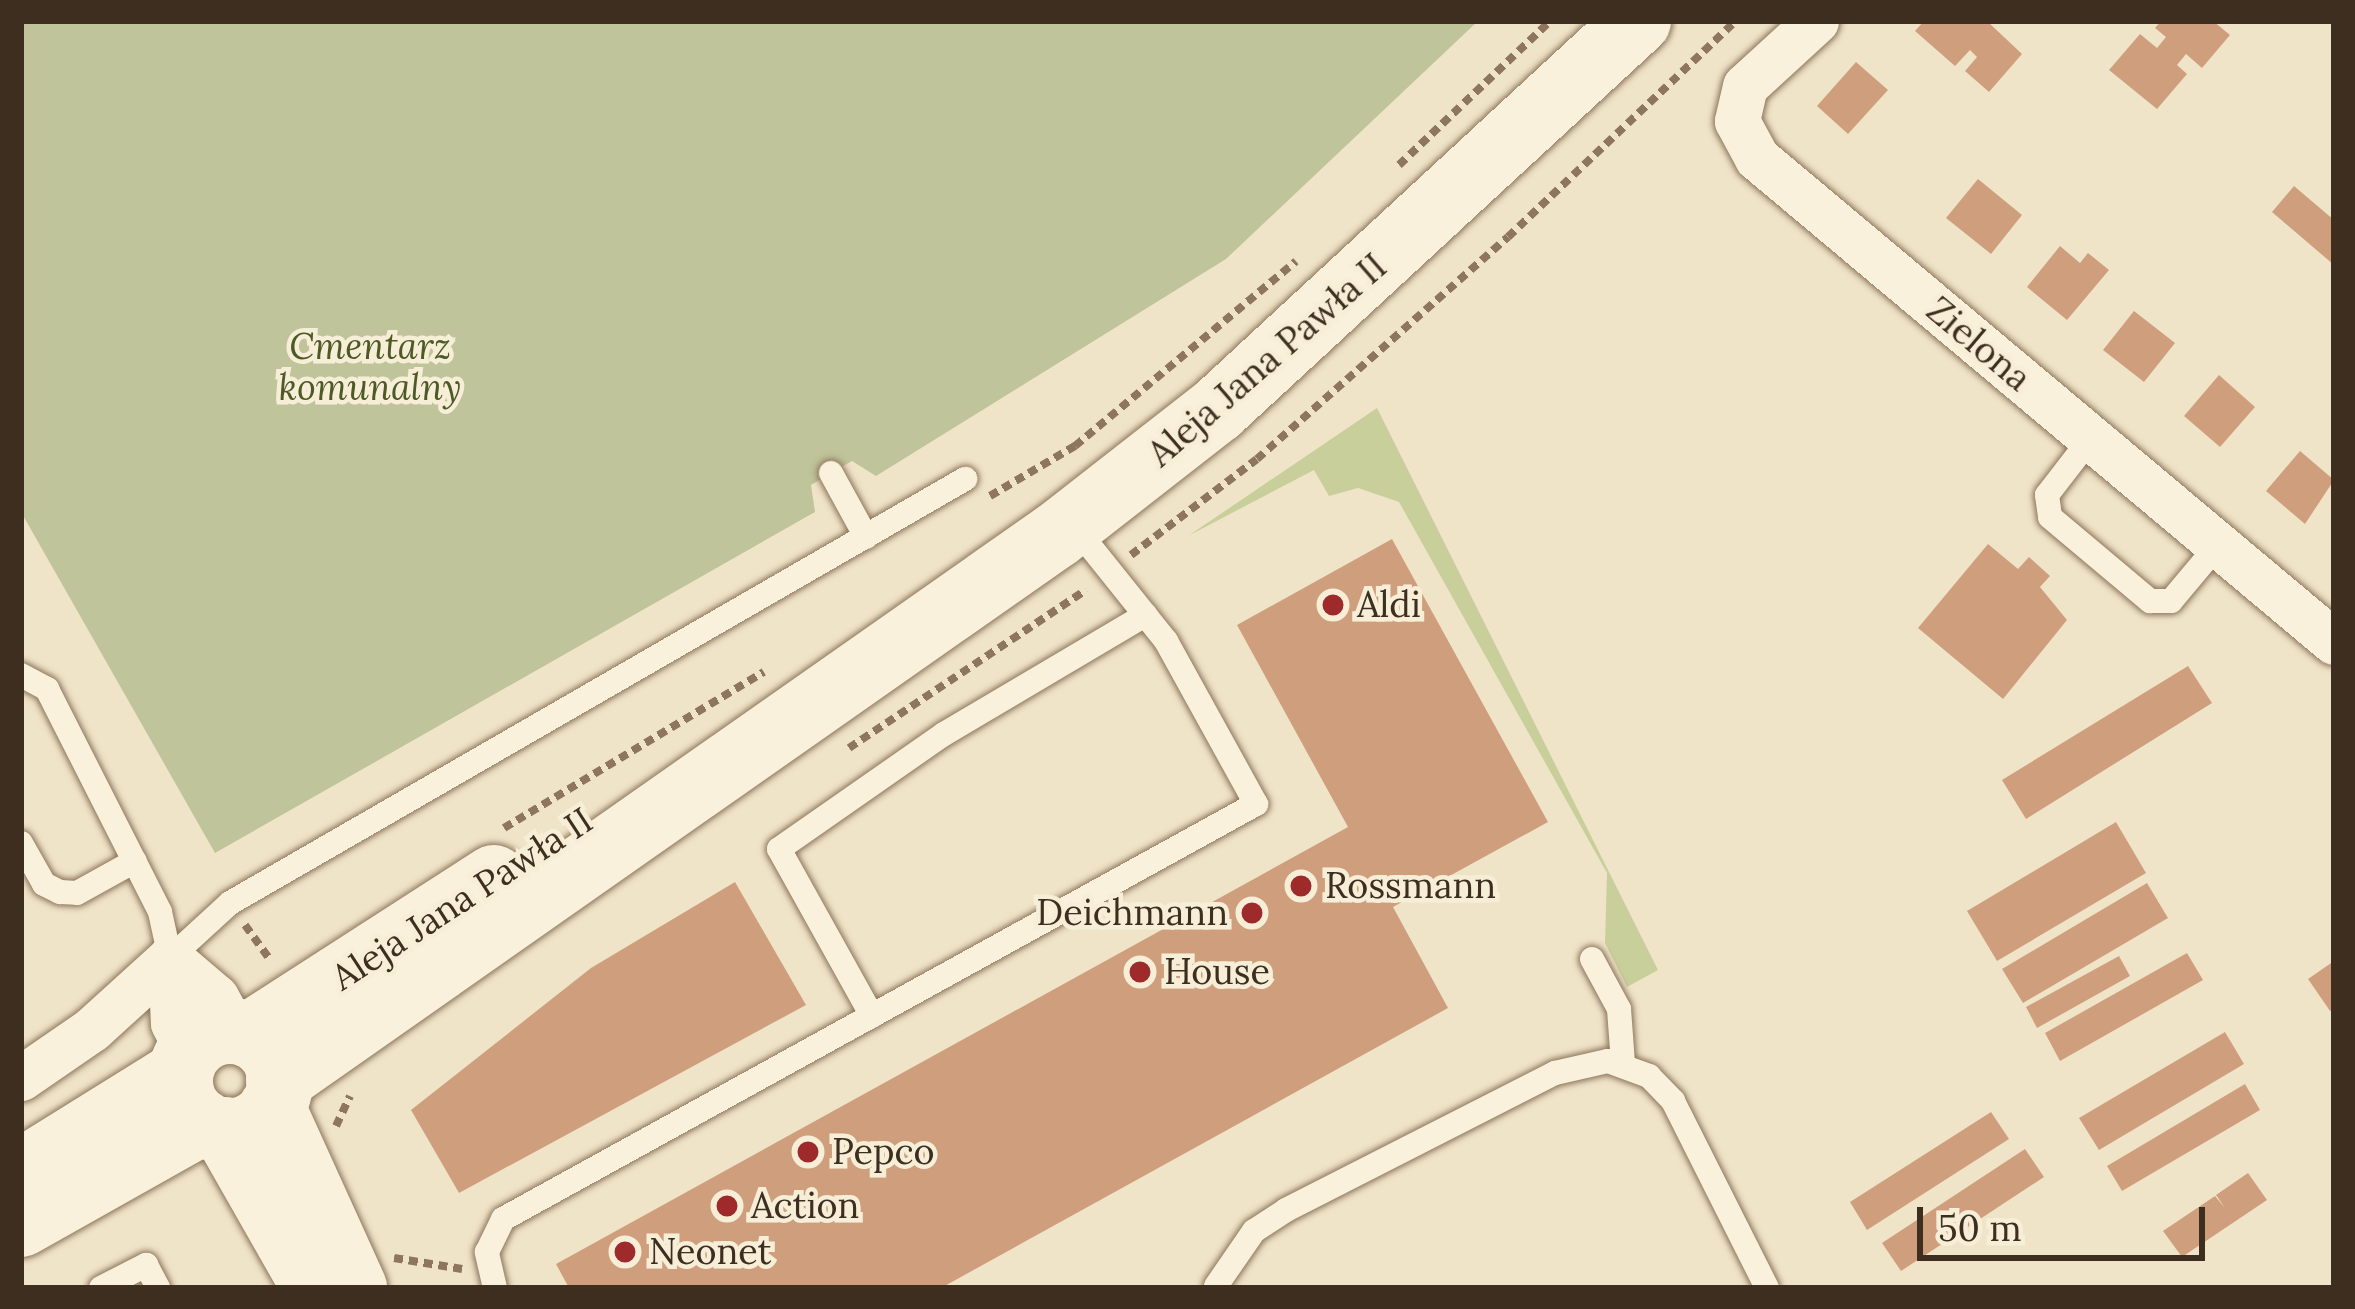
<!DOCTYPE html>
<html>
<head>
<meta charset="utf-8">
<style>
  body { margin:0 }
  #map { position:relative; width:2355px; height:1309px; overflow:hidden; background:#f0e4c8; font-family:Lora,serif }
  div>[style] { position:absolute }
  .green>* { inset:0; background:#c9cf9b }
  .cemetery>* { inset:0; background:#bfc49a }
  .building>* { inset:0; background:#cf9f7d }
  .path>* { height:8px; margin-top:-4px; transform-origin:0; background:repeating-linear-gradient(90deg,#8d765c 0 9px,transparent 0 15px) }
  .roads { filter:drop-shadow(0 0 3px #8d765c) drop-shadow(0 0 3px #8d765c) }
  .lane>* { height:24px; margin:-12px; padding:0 12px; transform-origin:12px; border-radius:12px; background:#faf1dc }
  .street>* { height:45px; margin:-22.5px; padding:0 22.5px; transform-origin:22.5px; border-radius:22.5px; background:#faf1dc }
  .secondary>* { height:66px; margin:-33px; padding:0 33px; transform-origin:33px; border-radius:33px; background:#faf1dc }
  .secondary>.ring { margin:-33px; padding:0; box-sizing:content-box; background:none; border:66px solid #faf1dc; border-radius:50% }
  .dots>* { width:33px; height:33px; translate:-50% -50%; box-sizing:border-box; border:6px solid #f7eed8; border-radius:50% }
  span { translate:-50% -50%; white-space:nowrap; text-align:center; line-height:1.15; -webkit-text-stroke:9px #f7eed8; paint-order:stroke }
  .street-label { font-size:36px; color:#3d2e20 }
  .park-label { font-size:36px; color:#4d5a26; font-style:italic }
  .poi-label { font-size:36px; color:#3d2e20 }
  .left { translate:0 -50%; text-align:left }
  .right { translate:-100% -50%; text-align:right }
  .frame { position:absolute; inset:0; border:24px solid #3d2e20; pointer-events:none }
  .scale { position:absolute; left:1917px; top:1207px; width:288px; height:54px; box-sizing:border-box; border:6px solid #3d2e20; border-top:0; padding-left:15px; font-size:36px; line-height:42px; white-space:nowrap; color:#3d2e20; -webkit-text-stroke:9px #f7eed8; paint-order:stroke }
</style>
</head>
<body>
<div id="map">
  <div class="green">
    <div style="clip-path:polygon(1377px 408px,1658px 970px,1627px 987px,1605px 943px,1607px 873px,1399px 502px,1358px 488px,1329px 496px,1314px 470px,1188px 536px)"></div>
  </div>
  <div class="cemetery">
    <div style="clip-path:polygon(21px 21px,1478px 21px,1226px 259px,876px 476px,852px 461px,831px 473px,811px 485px,815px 512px,215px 853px,21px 512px)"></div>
  </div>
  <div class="building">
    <div style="clip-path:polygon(1924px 21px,1987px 21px,2022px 54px,1989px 92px,1965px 71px,1977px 57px,1970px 50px,1955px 66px,1915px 31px)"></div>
    <div style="clip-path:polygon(2161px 21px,2213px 21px,2230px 35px,2202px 68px,2186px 54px,2177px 65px,2187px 74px,2157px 109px,2109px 70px,2140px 34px,2157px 48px,2166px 37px,2155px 28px)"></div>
    <div style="clip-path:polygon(1856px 62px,1888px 90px,1848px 134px,1817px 106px)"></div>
    <div style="clip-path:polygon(1978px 179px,2022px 215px,1991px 254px,1946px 218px)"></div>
    <div style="clip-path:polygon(2294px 186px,2334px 220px,2334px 265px,2272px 212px)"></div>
    <div style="clip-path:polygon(2060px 246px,2080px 263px,2088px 253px,2109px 270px,2067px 320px,2027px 287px)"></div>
    <div style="clip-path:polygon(2134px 311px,2175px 343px,2144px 382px,2103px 350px)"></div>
    <div style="clip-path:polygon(2219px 375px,2255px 407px,2220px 447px,2184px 416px)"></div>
    <div style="clip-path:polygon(2300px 451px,2334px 480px,2305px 524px,2266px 491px)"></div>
    <div style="clip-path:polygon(1392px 539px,1548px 822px,1393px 907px,1448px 1008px,941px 1288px,569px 1288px,556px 1264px,1348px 827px,1237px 625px)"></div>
    <div style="clip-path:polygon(1988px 544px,2018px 569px,2029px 557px,2050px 576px,2040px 587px,2067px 620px,2003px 699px,1918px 628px)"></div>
    <div style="clip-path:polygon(2188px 666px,2212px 703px,2026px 819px,2002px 780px)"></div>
    <div style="clip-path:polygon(2116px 822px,2146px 873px,1997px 961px,1967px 911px)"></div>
    <div style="clip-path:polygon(735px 882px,806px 1005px,459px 1193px,411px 1110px,591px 968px)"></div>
    <div style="clip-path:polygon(2147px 883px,2168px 918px,2023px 1003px,2002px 969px)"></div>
    <div style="clip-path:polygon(2187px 953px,2203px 980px,2060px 1061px,2045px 1033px)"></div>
    <div style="clip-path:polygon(2119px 956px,2130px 976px,2037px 1028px,2026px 1007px)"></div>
    <div style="clip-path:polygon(2334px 961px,2334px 1009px,2330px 1011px,2308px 979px)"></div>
    <div style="clip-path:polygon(2225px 1032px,2244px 1064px,2099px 1150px,2079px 1118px)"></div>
    <div style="clip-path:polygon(2245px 1084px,2260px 1110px,2122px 1191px,2107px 1166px)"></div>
    <div style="clip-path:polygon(1991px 1112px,2009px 1139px,1867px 1230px,1850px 1202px)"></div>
    <div style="clip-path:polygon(2025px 1149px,2044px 1177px,1901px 1271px,1882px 1243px)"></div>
    <div style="clip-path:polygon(2248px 1173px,2267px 1200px,2182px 1257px,2163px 1231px,2215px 1196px,2225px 1208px,2216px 1195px)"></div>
  </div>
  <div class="path">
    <div style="left:1399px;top:165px;width:209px;rotate:-43.6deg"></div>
    <div style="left:990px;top:496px;width:99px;rotate:-30.5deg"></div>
    <div style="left:1075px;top:446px;width:288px;rotate:-39.9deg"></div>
    <div style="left:1131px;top:555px;width:158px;rotate:-37.3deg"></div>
    <div style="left:1257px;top:459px;width:335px;rotate:-41.5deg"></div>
    <div style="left:1508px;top:237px;width:314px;rotate:-43.5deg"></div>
    <div style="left:849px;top:748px;width:285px;rotate:-33.7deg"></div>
    <div style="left:504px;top:828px;width:303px;rotate:-31deg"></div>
    <div style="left:245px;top:925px;width:44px;rotate:54.2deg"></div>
    <div style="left:336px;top:1126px;width:33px;rotate:-65deg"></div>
    <div style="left:394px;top:1258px;width:69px;rotate:9.2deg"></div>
  </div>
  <div class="roads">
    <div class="lane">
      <div style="left:2091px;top:438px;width:72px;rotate:127.7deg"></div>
      <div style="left:2047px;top:495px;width:22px;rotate:82deg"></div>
      <div style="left:2050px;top:517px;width:131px;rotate:40deg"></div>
      <div style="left:2150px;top:601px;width:21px"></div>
      <div style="left:2171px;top:601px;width:73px;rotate:-50deg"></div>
      <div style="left:831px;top:473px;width:73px;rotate:61.3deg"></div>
      <div style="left:21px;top:675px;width:30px;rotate:28deg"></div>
      <div style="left:47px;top:689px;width:250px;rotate:63.1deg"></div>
      <div style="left:160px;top:912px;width:47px;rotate:77.7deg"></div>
      <div style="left:21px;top:843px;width:47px;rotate:60.7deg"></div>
      <div style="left:44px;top:884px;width:18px;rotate:27deg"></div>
      <div style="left:60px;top:892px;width:17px;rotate:3deg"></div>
      <div style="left:77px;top:893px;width:66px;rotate:-28.9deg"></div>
      <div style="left:170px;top:958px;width:81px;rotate:-42.5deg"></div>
      <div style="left:230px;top:903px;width:849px;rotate:-29.98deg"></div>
      <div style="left:1592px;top:959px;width:57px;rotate:61.6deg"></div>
      <div style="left:1619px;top:1009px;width:54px;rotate:85.8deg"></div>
      <div style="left:872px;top:1016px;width:191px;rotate:-119.1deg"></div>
      <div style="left:779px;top:849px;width:201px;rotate:-34.9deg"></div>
      <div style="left:944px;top:734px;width:234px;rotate:-30.6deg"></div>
      <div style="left:1216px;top:1286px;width:67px;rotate:-55.4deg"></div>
      <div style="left:1254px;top:1231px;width:38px;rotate:-33deg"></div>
      <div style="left:1286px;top:1210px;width:302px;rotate:-27deg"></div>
      <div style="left:1555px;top:1073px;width:54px;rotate:-12.8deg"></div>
      <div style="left:1608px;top:1061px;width:44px;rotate:20.1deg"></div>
      <div style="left:1649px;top:1076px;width:35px;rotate:46deg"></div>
      <div style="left:1673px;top:1101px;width:209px;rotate:63.3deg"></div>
      <div style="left:101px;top:1288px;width:51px;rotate:-27.1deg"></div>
      <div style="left:146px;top:1265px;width:26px;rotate:62deg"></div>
      <div style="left:495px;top:1288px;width:37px;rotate:-103deg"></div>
      <div style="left:487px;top:1252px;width:37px;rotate:-64deg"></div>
      <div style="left:503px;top:1219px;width:860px;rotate:-28.86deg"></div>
      <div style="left:1256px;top:804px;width:186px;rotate:-118.9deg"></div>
      <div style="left:1166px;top:641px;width:149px;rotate:-128.7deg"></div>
    </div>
    <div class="street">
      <div style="left:1816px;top:21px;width:96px;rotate:137.5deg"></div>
      <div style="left:1745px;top:86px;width:36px;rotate:103deg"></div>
      <div style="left:1737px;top:121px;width:42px;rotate:61.6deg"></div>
      <div style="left:1757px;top:158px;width:753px;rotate:39.99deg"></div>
      <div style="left:170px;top:958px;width:65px;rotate:87.4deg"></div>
      <div style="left:173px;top:1023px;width:34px;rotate:64deg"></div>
      <div style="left:170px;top:958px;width:60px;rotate:40.3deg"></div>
      <div style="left:216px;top:997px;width:39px;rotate:61deg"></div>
      <div style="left:21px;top:1078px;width:86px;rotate:-34.6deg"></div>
      <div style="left:92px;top:1029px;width:105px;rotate:-42.3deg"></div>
    </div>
    <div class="secondary">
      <div class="ring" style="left:180px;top:1031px;width:34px;height:34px"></div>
      <div style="left:250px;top:1035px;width:290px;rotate:-32.8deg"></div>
      <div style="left:279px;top:1080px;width:951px;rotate:-35.03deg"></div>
      <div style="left:1058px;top:534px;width:203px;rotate:-38deg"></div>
      <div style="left:1218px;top:409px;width:572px;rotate:-42.73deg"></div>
      <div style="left:272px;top:1107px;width:199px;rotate:65.6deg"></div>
      <div style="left:225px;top:1130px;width:182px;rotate:60.3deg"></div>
      <div style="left:21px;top:1172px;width:187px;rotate:-31.9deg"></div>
      <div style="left:21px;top:1224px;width:208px;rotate:-29.4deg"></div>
    </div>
  </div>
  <div class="dots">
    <div style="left:1333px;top:605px;background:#9e2a2b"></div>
    <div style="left:1301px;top:886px;background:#9e2a2b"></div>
    <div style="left:1252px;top:913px;background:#9e2a2b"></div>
    <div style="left:1140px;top:972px;background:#9e2a2b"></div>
    <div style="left:808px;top:1152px;background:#9e2a2b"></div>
    <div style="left:727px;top:1206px;background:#9e2a2b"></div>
    <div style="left:625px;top:1252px;background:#9e2a2b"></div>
  </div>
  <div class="street-label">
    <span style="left:1979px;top:344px;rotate:40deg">Zielona</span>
    <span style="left:1267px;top:360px;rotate:-41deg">Aleja Jana Pawła II</span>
    <span style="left:462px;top:899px;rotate:-33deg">Aleja Jana Pawła II</span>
  </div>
  <div class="park-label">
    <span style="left:370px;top:367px">Cmentarz<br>komunalny</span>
  </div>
  <div class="poi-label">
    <span class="left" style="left:1357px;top:605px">Aldi</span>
    <span class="left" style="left:1325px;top:886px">Rossmann</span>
    <span class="right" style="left:1228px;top:913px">Deichmann</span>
    <span class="left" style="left:1164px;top:972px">House</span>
    <span class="left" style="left:832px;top:1152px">Pepco</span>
    <span class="left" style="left:751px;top:1206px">Action</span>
    <span class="left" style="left:649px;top:1252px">Neonet</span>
  </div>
  <div class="frame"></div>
  <div class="scale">50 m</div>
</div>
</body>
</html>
